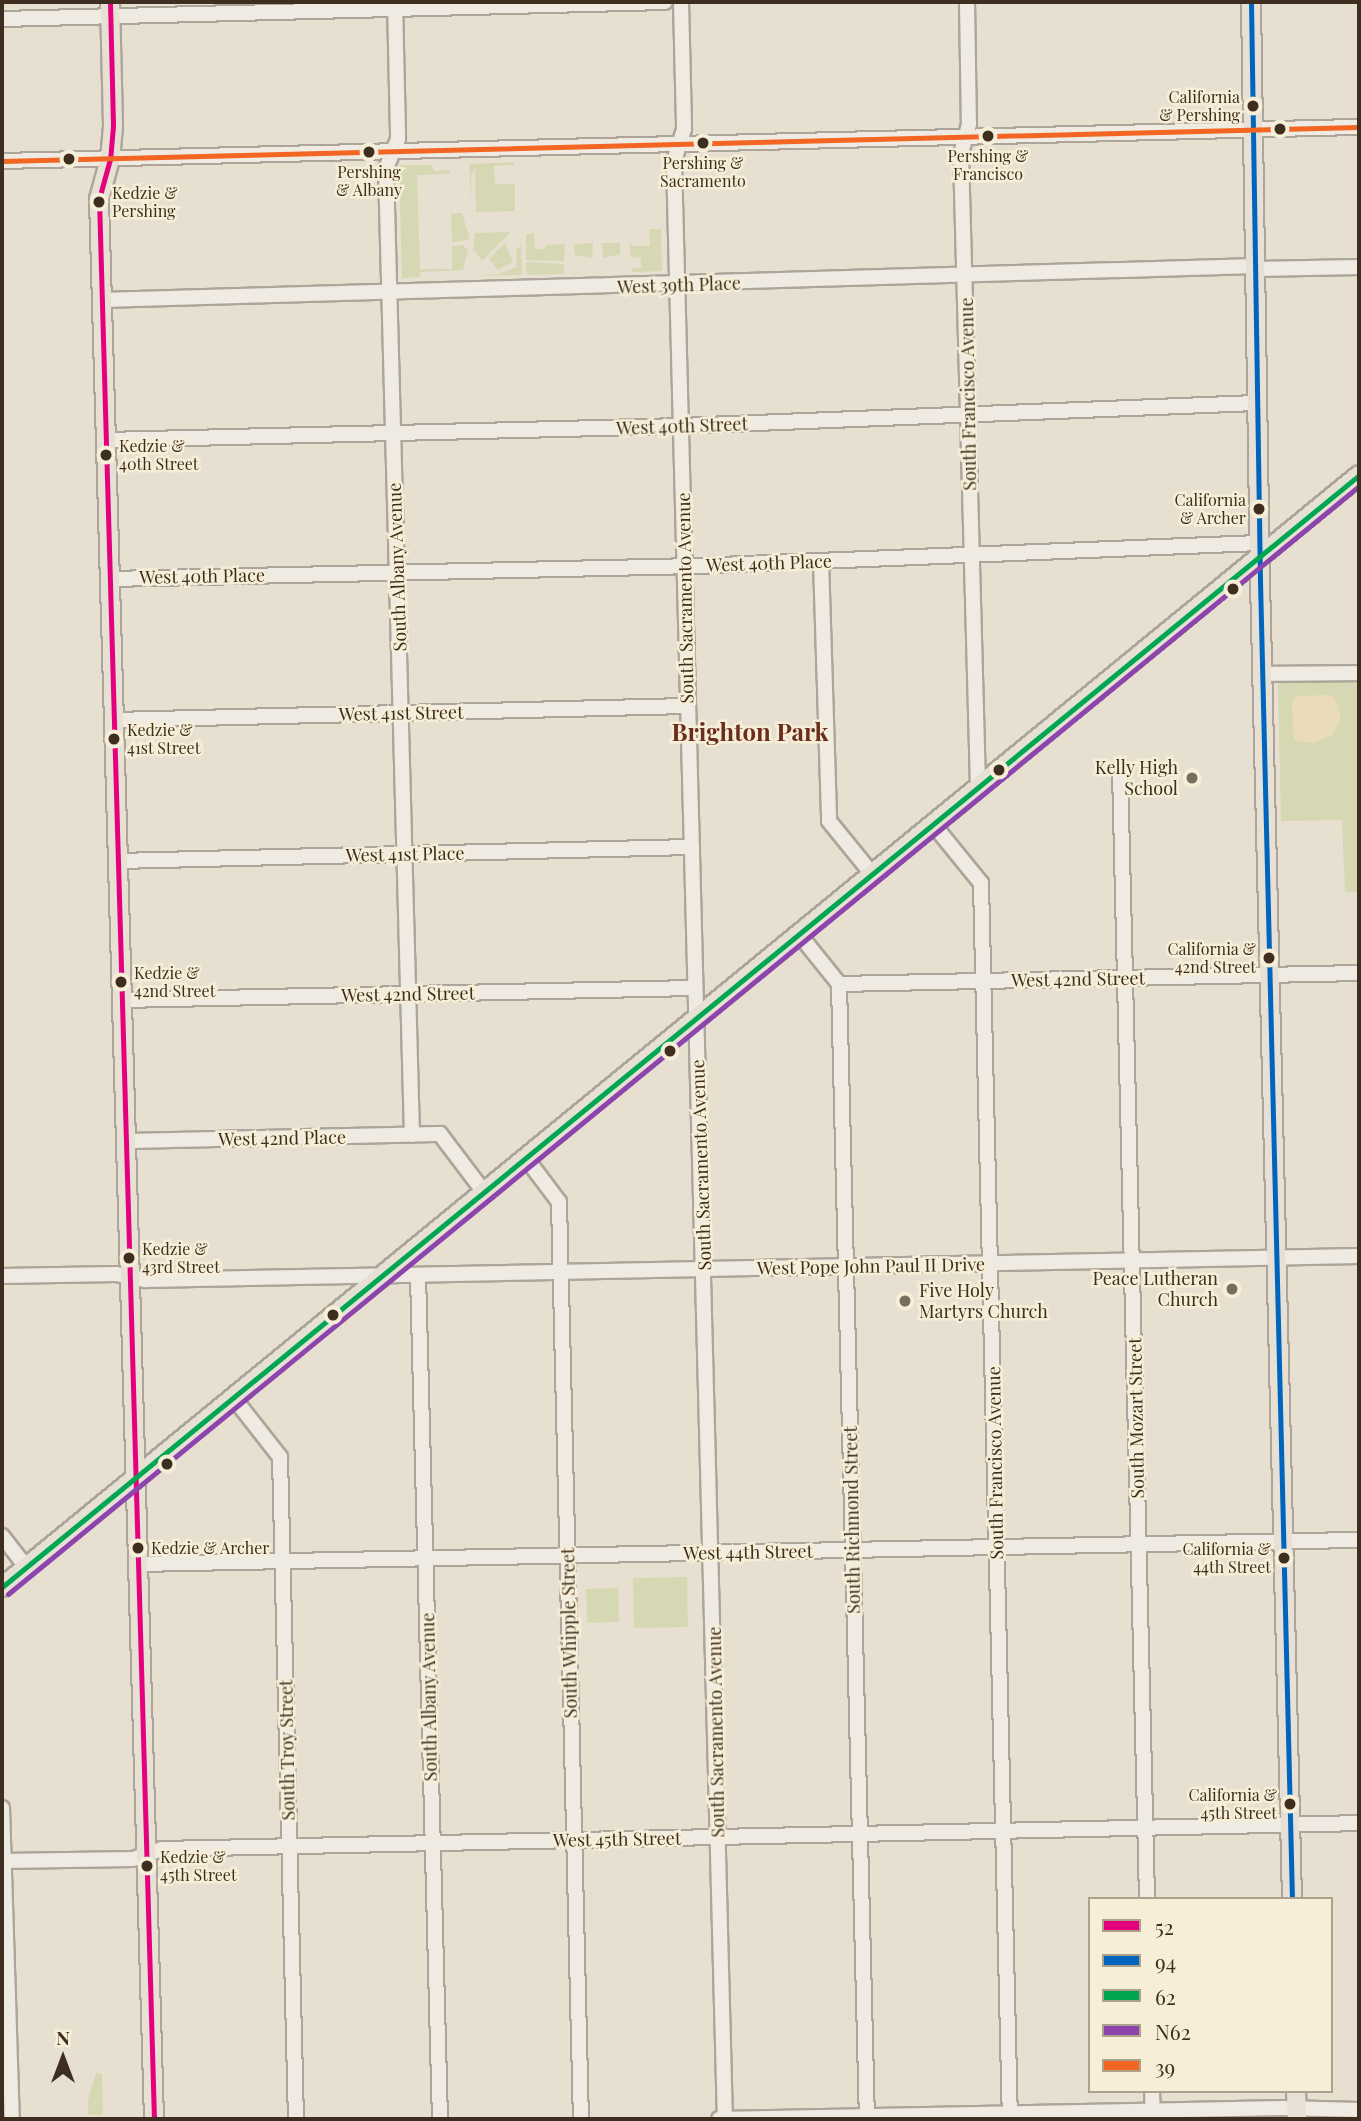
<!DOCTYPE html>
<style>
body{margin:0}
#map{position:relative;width:1361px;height:2121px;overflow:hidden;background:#e7e0d1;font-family:"Playfair Display",serif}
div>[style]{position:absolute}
.green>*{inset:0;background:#d6d7b3;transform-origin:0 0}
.sand>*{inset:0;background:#eadcb9}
.roads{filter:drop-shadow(2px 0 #ada599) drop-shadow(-2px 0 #ada599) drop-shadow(0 2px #ada599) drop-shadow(0 -2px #ada599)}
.minor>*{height:14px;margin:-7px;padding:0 7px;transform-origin:7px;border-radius:7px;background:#efebe3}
.major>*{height:18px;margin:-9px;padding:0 9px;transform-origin:9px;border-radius:9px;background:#e6e1d4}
.bus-1>*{height:5px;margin:-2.5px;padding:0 2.5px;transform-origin:2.5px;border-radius:2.5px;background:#e5007d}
.bus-2>*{height:5px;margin:-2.5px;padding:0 2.5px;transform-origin:2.5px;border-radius:2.5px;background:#0065bd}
.bus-3>*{height:5px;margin:-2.5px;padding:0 2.5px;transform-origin:2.5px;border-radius:2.5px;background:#00a651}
.bus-4>*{height:5px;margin:-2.5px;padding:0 2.5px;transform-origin:2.5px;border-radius:2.5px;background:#8e44ad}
.bus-5>*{height:5px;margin:-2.5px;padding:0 2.5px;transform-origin:2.5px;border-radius:2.5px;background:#f26522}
.dots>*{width:19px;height:19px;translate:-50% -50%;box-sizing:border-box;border:4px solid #f7eed8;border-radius:50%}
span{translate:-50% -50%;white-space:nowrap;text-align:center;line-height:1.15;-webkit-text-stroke:5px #f7eed8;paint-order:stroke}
.bus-label{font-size:16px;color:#3d2e20}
.right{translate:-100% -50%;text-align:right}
.left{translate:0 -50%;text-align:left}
.street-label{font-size:18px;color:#3d2e20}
.poi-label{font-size:18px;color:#3d2e20}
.district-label{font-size:24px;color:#6b2e1e;font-weight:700}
.frame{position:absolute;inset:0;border:4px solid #3d2e20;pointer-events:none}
.legend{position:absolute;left:1088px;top:1897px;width:245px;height:196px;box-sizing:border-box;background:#f7eed8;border:2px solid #ada18e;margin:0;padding:9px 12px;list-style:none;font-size:21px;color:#3d2e20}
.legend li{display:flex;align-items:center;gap:14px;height:35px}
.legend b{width:35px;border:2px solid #ada18e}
.north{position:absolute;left:28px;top:2023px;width:70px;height:70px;-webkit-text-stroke:5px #f7eed8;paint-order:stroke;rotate:0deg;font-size:19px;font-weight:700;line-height:28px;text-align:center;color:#3d2e20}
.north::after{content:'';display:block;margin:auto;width:24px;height:32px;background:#3d2e20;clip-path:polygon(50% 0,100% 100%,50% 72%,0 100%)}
</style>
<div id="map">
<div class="green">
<div style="clip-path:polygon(514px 162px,514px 165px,494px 166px,495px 184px,515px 184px,515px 211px,476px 212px,475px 169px,471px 175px,471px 204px,469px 164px)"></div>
<div style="clip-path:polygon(399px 165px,432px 165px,434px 171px,449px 170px,450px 174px,417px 175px,420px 269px,452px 269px,452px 246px,463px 245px,468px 251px,463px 270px,421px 272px,420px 277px,402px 278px)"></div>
<div style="clip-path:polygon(451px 213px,462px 213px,470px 239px,452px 243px)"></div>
<div style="clip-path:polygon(649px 229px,661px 229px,662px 271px,632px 272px,632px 268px,641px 268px,641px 258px,631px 257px,629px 242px,634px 246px,650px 246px)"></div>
<div style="clip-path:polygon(511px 232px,482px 261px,473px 249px,475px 233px)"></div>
<div style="clip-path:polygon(534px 233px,535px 249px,546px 249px,546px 245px,565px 244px,564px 261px,526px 260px,526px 234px)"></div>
<div style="clip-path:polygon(505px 243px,513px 262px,498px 270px,489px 259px)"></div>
<div style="clip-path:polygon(593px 243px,592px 258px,575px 255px,574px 244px)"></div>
<div style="clip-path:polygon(602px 243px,620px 243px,620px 254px,603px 258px)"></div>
<div style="clip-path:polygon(521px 245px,522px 275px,476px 276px,499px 274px,517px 267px,516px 250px)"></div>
<div style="clip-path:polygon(526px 262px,564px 264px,564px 274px,527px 275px)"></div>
<div style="clip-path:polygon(1359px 681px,1359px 892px,1345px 892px,1342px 820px,1281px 821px,1278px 683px)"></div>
<div style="left:687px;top:1577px;width:50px;height:54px;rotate:89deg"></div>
<div style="left:618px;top:1588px;width:34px;height:32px;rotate:88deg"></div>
<div style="clip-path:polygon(96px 2073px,102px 2074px,103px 2115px,88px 2115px,88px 2100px)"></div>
</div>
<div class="sand">
<div style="clip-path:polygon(1331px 695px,1336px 700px,1341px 718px,1332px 735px,1313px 743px,1294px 740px,1292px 702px,1297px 696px)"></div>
</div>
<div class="roads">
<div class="minor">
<div style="left:395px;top:2px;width:137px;rotate:88.7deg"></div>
<div style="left:398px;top:139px;width:32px;rotate:112deg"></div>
<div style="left:386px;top:169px;width:966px;rotate:88.46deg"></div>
<div style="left:681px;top:2px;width:127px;rotate:88.6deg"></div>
<div style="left:684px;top:129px;width:34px;rotate:107deg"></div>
<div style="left:674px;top:161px;width:1959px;rotate:88.51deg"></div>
<div style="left:967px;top:2px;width:122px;rotate:89.1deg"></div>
<div style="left:969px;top:124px;width:31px;rotate:105deg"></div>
<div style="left:961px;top:154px;width:634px;rotate:88.46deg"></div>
<div style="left:2px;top:19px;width:663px;rotate:-1.47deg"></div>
<div style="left:2px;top:161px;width:1357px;rotate:-1.44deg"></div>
<div style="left:1255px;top:269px;width:104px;rotate:-1.1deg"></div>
<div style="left:102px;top:300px;width:1154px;rotate:-1.69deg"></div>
<div style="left:106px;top:440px;width:575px;rotate:-1.39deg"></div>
<div style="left:681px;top:426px;width:576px;rotate:-2.29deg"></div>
<div style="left:821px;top:561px;width:260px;rotate:88.2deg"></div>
<div style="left:829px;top:821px;width:68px;rotate:50.9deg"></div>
<div style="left:110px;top:579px;width:586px;rotate:-1.27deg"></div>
<div style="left:696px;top:566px;width:564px;rotate:-2.34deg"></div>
<div style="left:1263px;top:674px;width:96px;rotate:-0.6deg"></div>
<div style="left:114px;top:720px;width:574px;rotate:-1.4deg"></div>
<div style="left:1120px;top:770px;width:1129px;rotate:88.63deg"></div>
<div style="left:933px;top:824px;width:76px;rotate:50.9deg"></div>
<div style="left:981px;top:883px;width:1236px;rotate:88.66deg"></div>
<div style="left:118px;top:861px;width:574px;rotate:-1.4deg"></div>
<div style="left:799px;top:934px;width:64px;rotate:51.3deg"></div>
<div style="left:839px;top:984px;width:1135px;rotate:88.59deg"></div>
<div style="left:839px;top:984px;width:520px;rotate:-1.21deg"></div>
<div style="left:121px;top:1000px;width:574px;rotate:-1.2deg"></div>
<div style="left:125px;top:1141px;width:315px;rotate:-1.3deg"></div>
<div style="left:440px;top:1134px;width:73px;rotate:52.8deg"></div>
<div style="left:526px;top:1158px;width:55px;rotate:53.1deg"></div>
<div style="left:559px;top:1202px;width:917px;rotate:88.63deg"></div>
<div style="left:418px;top:1275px;width:844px;rotate:88.51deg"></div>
<div style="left:2px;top:1276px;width:114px;rotate:-1deg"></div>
<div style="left:116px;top:1274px;width:30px;rotate:12deg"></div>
<div style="left:145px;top:1280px;width:1214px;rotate:-1.13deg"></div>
<div style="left:233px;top:1397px;width:76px;rotate:51.9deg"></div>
<div style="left:280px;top:1457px;width:662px;rotate:88.62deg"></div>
<div style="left:2px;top:1536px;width:39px;rotate:52deg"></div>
<div style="left:137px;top:1564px;width:1222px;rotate:-1.13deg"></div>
<div style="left:2px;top:1808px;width:311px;rotate:88.2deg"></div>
<div style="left:2px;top:1861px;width:131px;rotate:-0.9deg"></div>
<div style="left:133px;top:1859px;width:31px;rotate:-19deg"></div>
<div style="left:162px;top:1849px;width:1197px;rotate:-1.24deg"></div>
<div style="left:1152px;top:2091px;width:27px;rotate:88deg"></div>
<div style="left:719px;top:2119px;width:564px;rotate:-1.12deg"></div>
<div style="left:1283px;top:2108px;width:76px;rotate:1.5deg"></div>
</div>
<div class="major">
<div style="left:110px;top:2px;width:124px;rotate:88.6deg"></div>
<div style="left:113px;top:126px;width:33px;rotate:95deg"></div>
<div style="left:110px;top:159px;width:41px;rotate:105.4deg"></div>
<div style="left:99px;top:199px;width:1921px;rotate:88.36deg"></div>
<div style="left:1251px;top:2px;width:579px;rotate:89.11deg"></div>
<div style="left:1260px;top:581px;width:1318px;rotate:88.61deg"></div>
<div style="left:2px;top:1587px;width:1754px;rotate:-39.33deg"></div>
<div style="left:1296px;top:2091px;width:28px;rotate:88deg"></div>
</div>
</div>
<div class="bus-1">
<div style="left:110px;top:2px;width:124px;rotate:88.6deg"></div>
<div style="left:113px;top:126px;width:33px;rotate:95deg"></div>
<div style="left:110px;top:159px;width:41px;rotate:105.4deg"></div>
<div style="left:99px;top:199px;width:1921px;rotate:88.36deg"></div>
</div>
<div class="bus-2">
<div style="left:1251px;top:2px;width:579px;rotate:89.11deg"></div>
<div style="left:1260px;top:581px;width:1318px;rotate:88.61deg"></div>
</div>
<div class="bus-3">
<div style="left:2px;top:1587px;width:1754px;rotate:-39.33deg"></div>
</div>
<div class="bus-4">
<div style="left:8px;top:1594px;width:1747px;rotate:-39.36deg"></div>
</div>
<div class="bus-5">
<div style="left:2px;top:161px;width:1357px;rotate:-1.44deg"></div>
</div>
<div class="dots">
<div style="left:1253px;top:106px;background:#3d2e20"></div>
<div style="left:1280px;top:129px;background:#3d2e20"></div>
<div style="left:988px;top:136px;background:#3d2e20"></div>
<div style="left:703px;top:143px;background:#3d2e20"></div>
<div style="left:369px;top:152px;background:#3d2e20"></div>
<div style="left:69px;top:159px;background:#3d2e20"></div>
<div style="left:99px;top:202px;background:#3d2e20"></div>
<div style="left:106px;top:455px;background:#3d2e20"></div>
<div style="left:1259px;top:509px;background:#3d2e20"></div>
<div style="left:1233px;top:589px;background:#3d2e20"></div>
<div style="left:114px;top:739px;background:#3d2e20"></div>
<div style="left:999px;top:770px;background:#3d2e20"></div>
<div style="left:1192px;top:778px;background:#786c5e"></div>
<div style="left:1269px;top:958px;background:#3d2e20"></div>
<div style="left:121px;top:982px;background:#3d2e20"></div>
<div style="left:670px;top:1051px;background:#3d2e20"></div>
<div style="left:129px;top:1258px;background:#3d2e20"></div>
<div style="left:1232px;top:1289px;background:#786c5e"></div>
<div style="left:905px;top:1301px;background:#786c5e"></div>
<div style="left:333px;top:1315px;background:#3d2e20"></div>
<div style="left:167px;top:1464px;background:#3d2e20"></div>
<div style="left:138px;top:1548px;background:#3d2e20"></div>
<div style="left:1284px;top:1558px;background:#3d2e20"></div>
<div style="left:1290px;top:1804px;background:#3d2e20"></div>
<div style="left:147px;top:1866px;background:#3d2e20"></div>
</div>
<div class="bus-label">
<span class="right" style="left:1240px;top:106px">California<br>&amp; Pershing</span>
<span style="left:988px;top:165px">Pershing &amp;<br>Francisco</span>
<span style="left:703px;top:172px">Pershing &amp;<br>Sacramento</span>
<span style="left:369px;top:181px">Pershing<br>&amp; Albany</span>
<span class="left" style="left:112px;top:202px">Kedzie &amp;<br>Pershing</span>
<span class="left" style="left:119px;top:455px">Kedzie &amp;<br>40th Street</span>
<span class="right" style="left:1246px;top:509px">California<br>&amp; Archer</span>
<span class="left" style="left:127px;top:739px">Kedzie &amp;<br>41st Street</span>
<span class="right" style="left:1256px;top:958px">California &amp;<br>42nd Street</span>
<span class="left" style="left:134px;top:982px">Kedzie &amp;<br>42nd Street</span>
<span class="left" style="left:142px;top:1258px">Kedzie &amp;<br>43rd Street</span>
<span class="left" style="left:151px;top:1548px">Kedzie &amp; Archer</span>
<span class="right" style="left:1271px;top:1558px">California &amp;<br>44th Street</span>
<span class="right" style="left:1277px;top:1804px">California &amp;<br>45th Street</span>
<span class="left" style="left:160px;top:1866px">Kedzie &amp;<br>45th Street</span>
</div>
<div class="street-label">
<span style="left:679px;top:285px;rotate:-2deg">West 39th Place</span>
<span style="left:968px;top:394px;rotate:-91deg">South Francisco Avenue</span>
<span style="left:682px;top:426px;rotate:-2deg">West 40th Street</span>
<span style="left:769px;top:563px;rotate:-2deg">West 40th Place</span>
<span style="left:397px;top:567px;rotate:-92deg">South Albany Avenue</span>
<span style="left:202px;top:576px;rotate:-1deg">West 40th Place</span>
<span style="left:685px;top:598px;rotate:-91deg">South Sacramento Avenue</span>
<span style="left:401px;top:713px;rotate:-1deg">West 41st Street</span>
<span style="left:405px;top:854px;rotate:-1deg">West 41st Place</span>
<span style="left:1078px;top:979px;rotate:-1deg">West 42nd Street</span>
<span style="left:408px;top:994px;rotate:-1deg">West 42nd Street</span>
<span style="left:282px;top:1138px;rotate:-1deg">West 42nd Place</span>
<span style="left:701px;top:1165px;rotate:-92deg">South Sacramento Avenue</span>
<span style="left:871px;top:1266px;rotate:-1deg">West Pope John Paul II Drive</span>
<span style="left:1136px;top:1418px;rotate:-91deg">South Mozart Street</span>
<span style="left:995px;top:1463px;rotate:-91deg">South Francisco Avenue</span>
<span style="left:852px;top:1520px;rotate:-91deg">South Richmond Street</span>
<span style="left:748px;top:1552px;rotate:-1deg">West 44th Street</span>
<span style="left:569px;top:1633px;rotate:-91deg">South Whipple Street</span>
<span style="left:429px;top:1697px;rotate:-91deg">South Albany Avenue</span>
<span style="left:716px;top:1732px;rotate:-91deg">South Sacramento Avenue</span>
<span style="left:287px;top:1750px;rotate:-91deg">South Troy Street</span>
<span style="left:617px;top:1839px;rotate:-1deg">West 45th Street</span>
</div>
<div class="poi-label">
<span class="right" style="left:1178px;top:778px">Kelly High<br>School</span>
<span class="right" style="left:1218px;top:1289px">Peace Lutheran<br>Church</span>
<span class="left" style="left:919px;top:1301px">Five Holy<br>Martyrs Church</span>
</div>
<div class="district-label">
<span style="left:750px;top:732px">Brighton Park</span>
</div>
<div class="frame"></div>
<ul class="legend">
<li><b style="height:9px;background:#e5007d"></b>52</li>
<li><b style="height:9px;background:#0065bd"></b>94</li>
<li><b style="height:9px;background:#00a651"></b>62</li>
<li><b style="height:9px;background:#8e44ad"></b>N62</li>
<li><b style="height:9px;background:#f26522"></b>39</li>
</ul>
<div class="north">N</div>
</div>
